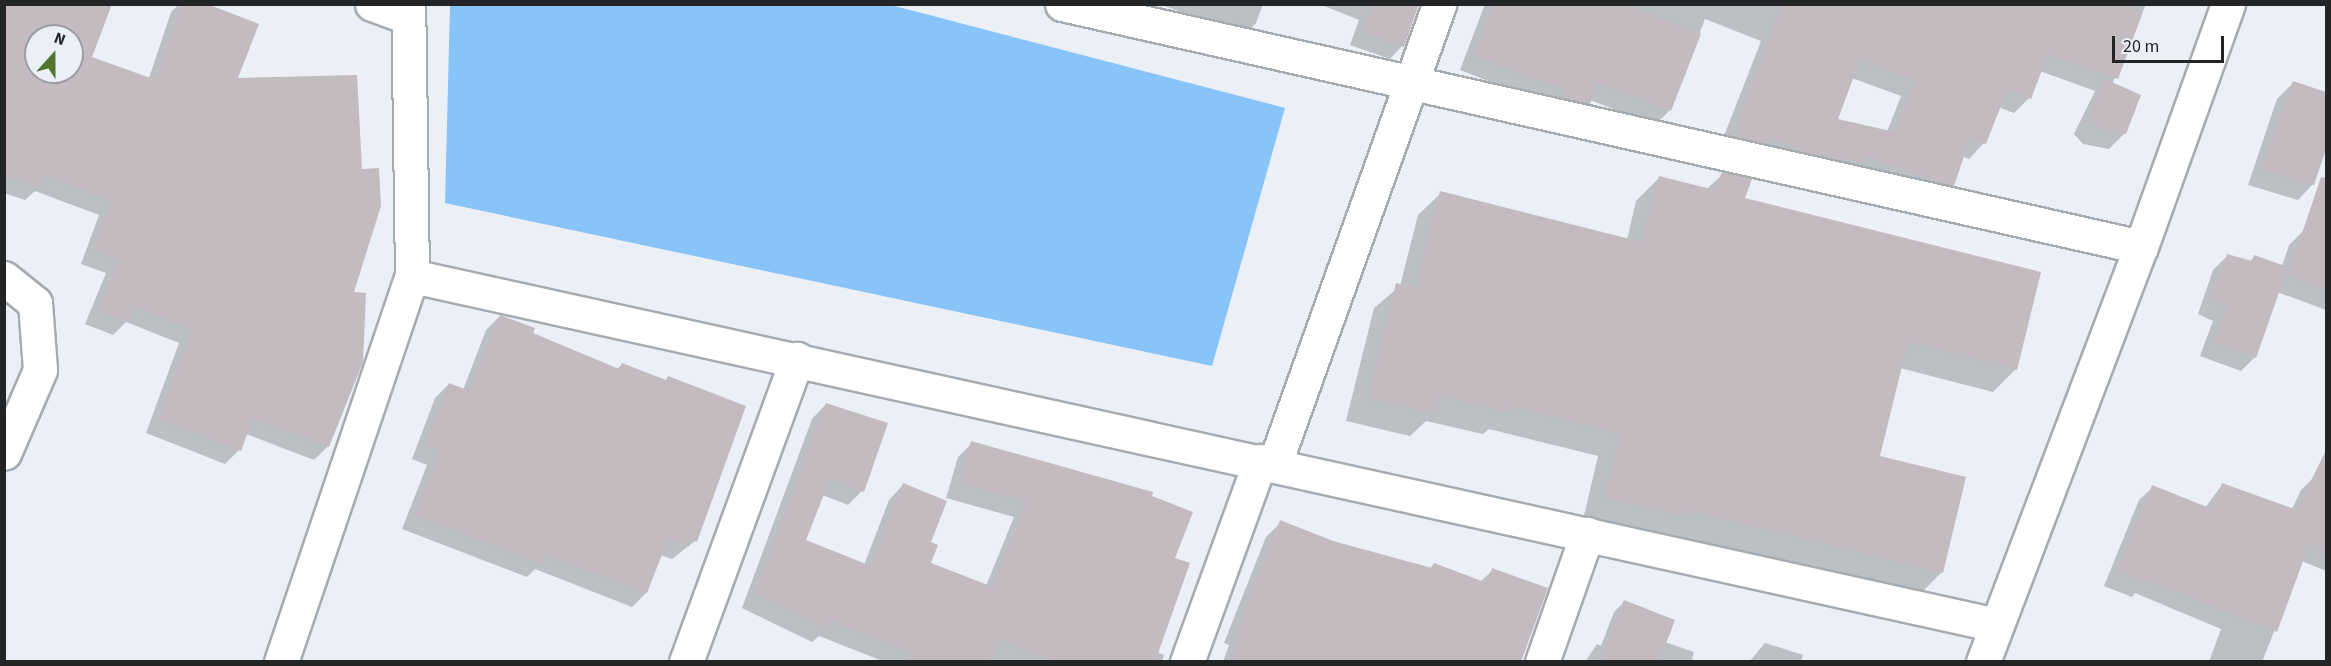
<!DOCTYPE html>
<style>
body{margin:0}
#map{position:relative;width:2331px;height:666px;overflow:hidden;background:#eaf0f5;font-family:"Source Sans 3",sans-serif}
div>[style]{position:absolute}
.green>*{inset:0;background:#88c3f9}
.shadow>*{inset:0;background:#0003}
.building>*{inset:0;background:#c3bbbf}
.roads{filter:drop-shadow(2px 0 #a6abb0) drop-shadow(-2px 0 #a6abb0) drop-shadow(0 2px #a6abb0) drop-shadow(0 -2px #a6abb0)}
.minor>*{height:33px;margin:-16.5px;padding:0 16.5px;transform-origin:16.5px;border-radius:16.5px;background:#fff}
span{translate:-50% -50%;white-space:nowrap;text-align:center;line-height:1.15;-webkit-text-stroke:4.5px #eaf0f5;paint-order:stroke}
.frame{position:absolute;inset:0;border:6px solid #222426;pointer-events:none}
.north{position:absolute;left:24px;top:24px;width:60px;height:60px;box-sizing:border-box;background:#eaf0f5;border:2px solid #9a9ea2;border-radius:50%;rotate:21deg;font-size:16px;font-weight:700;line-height:24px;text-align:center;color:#222426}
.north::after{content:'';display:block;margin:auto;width:21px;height:27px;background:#52742c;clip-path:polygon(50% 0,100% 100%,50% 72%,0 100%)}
.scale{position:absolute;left:2112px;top:36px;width:112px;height:27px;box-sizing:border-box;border:3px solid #222426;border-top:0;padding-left:8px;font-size:18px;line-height:21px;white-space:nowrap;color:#222426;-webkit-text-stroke:4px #eaf0f5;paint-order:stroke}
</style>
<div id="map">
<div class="green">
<div style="clip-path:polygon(450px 5px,891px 5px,1285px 108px,1212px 366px,445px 203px)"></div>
</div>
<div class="shadow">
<div style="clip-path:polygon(evenodd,4px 4px,110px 4px,90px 58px,149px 78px,171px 12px,179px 4px,202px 4px,235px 80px,352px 293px,328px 446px,314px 460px,246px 434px,239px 450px,225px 464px,146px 433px,179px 343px,126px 322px,113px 335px,85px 324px,106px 273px,81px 264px,99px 215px,35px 191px,25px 200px,4px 193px,4px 4px,36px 36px,72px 36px,72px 72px,36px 72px,36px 36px)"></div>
<div style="clip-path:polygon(1160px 4px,1263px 4px,1256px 23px,1244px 36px)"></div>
<div style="clip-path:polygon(1319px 4px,1417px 4px,1402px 46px,1390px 59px,1350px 45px,1359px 20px)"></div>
<div style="clip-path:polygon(evenodd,1485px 4px,2146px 4px,2112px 84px,2125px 133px,2109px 149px,2083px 144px,2074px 134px,2095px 91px,2040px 71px,2029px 98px,2014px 113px,1998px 107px,1984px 143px,1969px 159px,1962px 156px,1953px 185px,1938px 200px,1722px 141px,1761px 41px,1705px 19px,1670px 110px,1655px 125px,1590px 100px,1574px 118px,1551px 105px,1460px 70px,1485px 4px,1852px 78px,1901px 96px,1887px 132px,1836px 120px,1852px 78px)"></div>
<div style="clip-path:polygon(2293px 83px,2326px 94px,2326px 144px,2313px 184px,2298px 200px,2248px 185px,2277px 99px)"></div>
<div style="clip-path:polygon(1723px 174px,1743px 199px,2016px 369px,1993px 392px,1900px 368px,1878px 457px,1942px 572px,1919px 595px,1665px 533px,1660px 538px,1583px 520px,1598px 456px,1489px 429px,1483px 434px,1426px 421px,1410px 436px,1346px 421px,1374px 308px,1400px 286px,1418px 215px,1441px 193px,1627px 240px,1636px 201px,1659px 178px,1706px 190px)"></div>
<div style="clip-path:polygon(2304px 230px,2326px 238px,2326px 310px,2277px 292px,2255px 357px,2241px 371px,2200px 356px,2213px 321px,2198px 314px,2213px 270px,2227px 256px,2249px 262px,2254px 257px,2282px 266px,2289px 245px)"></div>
<div style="clip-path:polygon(500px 316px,531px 334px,617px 369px,622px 365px,665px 381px,668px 378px,695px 541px,672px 559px,660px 555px,646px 593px,632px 607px,535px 569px,527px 577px,402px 529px,427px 465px,412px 459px,435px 398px,449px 384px,463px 390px,486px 330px)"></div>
<div style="clip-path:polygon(826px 404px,862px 491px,848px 505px,822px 495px,804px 541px,864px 565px,889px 500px,903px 485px,929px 543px,930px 563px,986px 586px,1014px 517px,946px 498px,958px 457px,972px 443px,1174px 558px,1157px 652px,1164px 655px,1162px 662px,885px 662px,819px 636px,812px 642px,742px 608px,812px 419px)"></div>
<div style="clip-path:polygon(2314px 477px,2326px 478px,2326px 571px,2302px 561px,2262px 662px,2209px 662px,2221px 629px,2135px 593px,2132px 597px,2104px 586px,2139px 500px,2153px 487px,2205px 508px,2222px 485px,2292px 509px,2301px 490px)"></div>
<div style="clip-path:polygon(1281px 522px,1333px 542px,1429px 569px,1434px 564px,1480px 582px,1493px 570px,1519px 662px,1223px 662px,1229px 645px,1224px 643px,1266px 537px)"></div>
<div style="clip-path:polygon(1624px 602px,1665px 642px,1694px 652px,1692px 659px,1699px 662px,1585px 662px,1597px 644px,1601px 646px,1614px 612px)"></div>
<div style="clip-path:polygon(1765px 643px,1803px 655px,1801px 662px,1749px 662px)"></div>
</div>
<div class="building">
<div style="clip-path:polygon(evenodd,4px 4px,112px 4px,92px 57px,156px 80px,182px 4px,207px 4px,259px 24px,238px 78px,357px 75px,362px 169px,379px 168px,381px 206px,354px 292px,366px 293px,363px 362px,329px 447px,253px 418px,241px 451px,159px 419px,192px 329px,135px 307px,129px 322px,98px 310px,119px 259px,93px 250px,112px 201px,45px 175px,40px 187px,4px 175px,4px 4px,36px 36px,72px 36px,72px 72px,36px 72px,36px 36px)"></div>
<div style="clip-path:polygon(1372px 4px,1419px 4px,1404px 47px,1362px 32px)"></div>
<div style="clip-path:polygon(1493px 4px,1625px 4px,1701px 34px,1671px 111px,1598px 83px,1590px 104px,1562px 97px,1565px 90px,1474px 55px)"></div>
<div style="clip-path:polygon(evenodd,1783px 4px,2125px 4px,2143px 12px,2118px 79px,2048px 54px,2031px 99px,2007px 90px,1986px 144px,1970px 138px,1954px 186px,1868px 157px,1866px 163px,1804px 152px,1769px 137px,1766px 143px,1736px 137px,1740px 127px,1736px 126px,1783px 4px,1860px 60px,1915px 81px,1895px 132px,1838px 119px,1860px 60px)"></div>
<div style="clip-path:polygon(2105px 79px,2141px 95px,2126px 134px,2099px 129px,2088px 118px)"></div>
<div style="clip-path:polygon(2293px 81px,2326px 92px,2326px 149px,2314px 185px,2262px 169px)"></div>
<div style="clip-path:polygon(1722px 172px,1752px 179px,1745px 198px,2041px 272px,2017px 370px,1908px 342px,1880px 456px,1966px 477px,1943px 573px,1686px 510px,1684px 516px,1605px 498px,1620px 434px,1509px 406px,1507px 412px,1439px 396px,1435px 414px,1368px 399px,1396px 283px,1416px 288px,1440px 191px,1642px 242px,1659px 176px,1715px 190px)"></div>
<div style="clip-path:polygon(2321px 177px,2326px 178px,2326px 289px,2288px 275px)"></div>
<div style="clip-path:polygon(2227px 254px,2252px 261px,2254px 255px,2288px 267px,2256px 358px,2213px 342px,2227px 307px,2211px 299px)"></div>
<div style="clip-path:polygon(500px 315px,535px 328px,533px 333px,619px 369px,622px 363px,666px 380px,668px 376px,746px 406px,697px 542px,690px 539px,687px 546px,668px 539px,647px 593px,546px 555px,542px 564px,415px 515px,440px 451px,425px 445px,449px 383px,470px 391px)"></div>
<div style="clip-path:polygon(826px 403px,888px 423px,864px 492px,830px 479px,806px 540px,871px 566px,903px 483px,947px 501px,931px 542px,938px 545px,931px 563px,993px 587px,1027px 502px,960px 483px,971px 441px,1153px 492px,1152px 496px,1193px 512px,1175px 558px,1190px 563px,1155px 662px,1057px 662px,1000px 639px,990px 662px,907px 662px,910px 652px,831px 621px,828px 629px,755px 594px)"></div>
<div style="clip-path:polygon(2326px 450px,2326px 553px,2309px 545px,2277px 632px,2148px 580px,2146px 584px,2117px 572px,2152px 485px,2212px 509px,2222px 483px,2297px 510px)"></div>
<div style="clip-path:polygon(1280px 520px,1333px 541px,1432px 568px,1434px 563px,1487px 583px,1492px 568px,1548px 588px,1521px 662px,1231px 662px,1243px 630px,1238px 628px)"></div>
<div style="clip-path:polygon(1624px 600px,1675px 620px,1659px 662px,1600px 662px)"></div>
</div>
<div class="roads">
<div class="minor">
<div style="left:372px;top:4px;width:38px;rotate:20deg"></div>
<div style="left:1062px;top:4px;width:1106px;rotate:12.69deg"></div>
<div style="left:412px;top:276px;width:1623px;rotate:12.42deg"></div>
<div style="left:4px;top:278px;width:40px;rotate:39deg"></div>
<div style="left:35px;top:303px;width:67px;rotate:85.7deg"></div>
<div style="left:40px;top:370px;width:90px;rotate:113.4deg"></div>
<div style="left:1275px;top:463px;width:487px;rotate:-70.3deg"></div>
<div style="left:281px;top:662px;width:408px;rotate:-71.3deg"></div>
<div style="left:412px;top:276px;width:272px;rotate:-90.8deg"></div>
<div style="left:686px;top:662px;width:323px;rotate:-69.9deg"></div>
<div style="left:1187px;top:662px;width:214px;rotate:-70deg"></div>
<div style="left:1542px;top:662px;width:136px;rotate:-70.6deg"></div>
<div style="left:1983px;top:662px;width:444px;rotate:-69.2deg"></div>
<div style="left:2141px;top:247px;width:258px;rotate:-70.3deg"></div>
</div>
</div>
<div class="frame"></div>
<div class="north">N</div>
<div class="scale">20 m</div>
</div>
